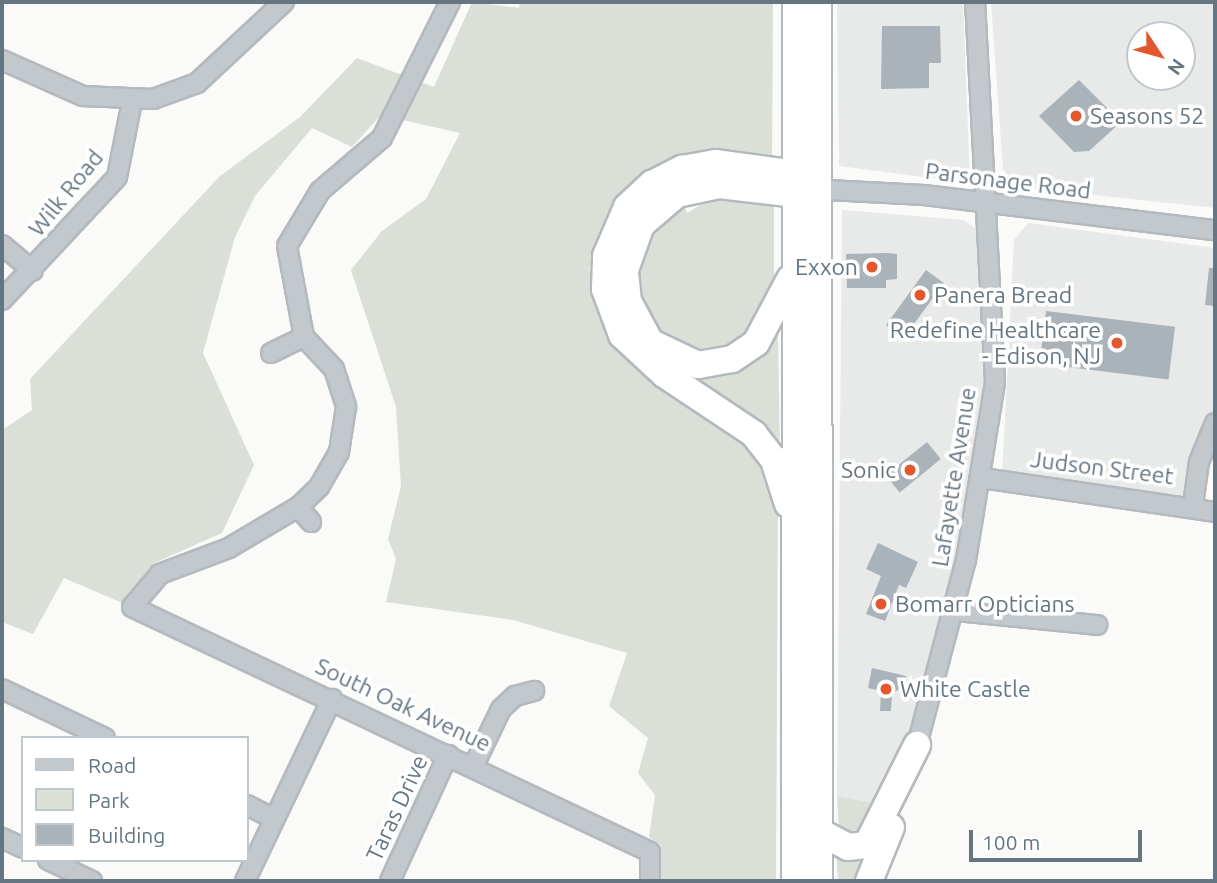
<!DOCTYPE html>
<style>
body{margin:0}
#map{position:relative;width:1217px;height:883px;overflow:hidden;background:#fafaf8;font-family:Ubuntu,sans-serif}
div>[style]{position:absolute}
.built>*{inset:0;background:#e8e9e9}
.green>*{inset:0;background:#dadfd7}
.building>*{inset:0;background:#aab3b9;transform-origin:0 0}
.roads{filter:drop-shadow(2px 0 #b4b9bd) drop-shadow(-2px 0 #b4b9bd) drop-shadow(0 2px #b4b9bd) drop-shadow(0 -2px #b4b9bd)}
.minor>*{height:18px;margin:-9px;padding:0 9px;transform-origin:9px;border-radius:9px;background:#c3c8cc}
.highway>*{height:26px;margin:-13px;padding:0 13px;transform-origin:13px;border-radius:13px;background:#fff}
.dots>*{width:19px;height:19px;translate:-50% -50%;box-sizing:border-box;border:4px solid #fff;border-radius:50%}
span{translate:-50% -50%;white-space:nowrap;text-align:center;line-height:1.15;-webkit-text-stroke:7px #fff;paint-order:stroke}
.poi-label{font-size:23px;color:#657683}
.left{translate:0 -50%;text-align:left}
.right{translate:-100% -50%;text-align:right}
.street-label{font-size:23px;color:#657683}
.frame{position:absolute;inset:0;border:4px solid #657683;pointer-events:none}
.legend{position:absolute;left:21px;top:736px;width:228px;height:126px;box-sizing:border-box;background:#fff;border:2px solid #c1c8cd;margin:0;padding:9px 12px;list-style:none;font-size:21px;color:#657683}
.legend li{display:flex;align-items:center;gap:14px;height:35px}
.legend b{width:35px;border:2px solid #c1c8cd}
.north{position:absolute;left:1126px;top:21px;width:70px;height:70px;box-sizing:border-box;background:#fff;border:2px solid #c1c8cd;border-radius:50%;rotate:126deg;font-size:19px;font-weight:700;line-height:28px;text-align:center;color:#657683}
.north::after{content:'';display:block;margin:auto;width:24px;height:32px;background:#e4572e;clip-path:polygon(50% 0,100% 100%,50% 72%,0 100%)}
.scale{position:absolute;left:969px;top:830px;width:173px;height:32px;box-sizing:border-box;border:4px solid #657683;border-top:0;padding-left:9px;font-size:21px;line-height:24px;white-space:nowrap;color:#657683;-webkit-text-stroke:5px #fff;paint-order:stroke}
</style>
<div id="map">
<div class="built">
<div style="clip-path:polygon(837px 2px,963px 2px,970px 183px,839px 166px)"></div>
<div style="clip-path:polygon(evenodd,991px 2px,1215px 2px,1215px 208px,1021px 187px,1010px 178px,1003px 169px,991px 2px,1140px 35px,1182px 35px,1182px 77px,1140px 77px,1140px 35px)"></div>
<div style="clip-path:polygon(842px 210px,964px 220px,979px 231px,986px 393px,957px 562px,908px 743px,880px 804px,837px 796px)"></div>
<div style="clip-path:polygon(1028px 223px,1215px 248px,1215px 422px,1188px 496px,1002px 477px,1014px 240px)"></div>
</div>
<div class="green">
<div style="clip-path:polygon(472px 2px,519px 8px,520px 2px,773px 2px,772px 160px,700px 152px,656px 166px,612px 207px,589px 269px,607px 332px,658px 389px,745px 437px,772px 468px,778px 498px,776px 881px,661px 881px,661px 845px,649px 837px,655px 795px,638px 773px,648px 738px,609px 706px,627px 653px,513px 620px,386px 602px,396px 559px,388px 539px,401px 486px,396px 407px,351px 270px,382px 231px,426px 199px,460px 133px,381px 115px,352px 147px,312px 128px,255px 196px,235px 237px,203px 353px,254px 465px,222px 533px,154px 563px,125px 604px,64px 578px,33px 634px,2px 622px,2px 430px,32px 410px,30px 379px,220px 176px,300px 117px,357px 58px,434px 87px)"></div>
<div style="clip-path:polygon(715px 196px,774px 202px,774px 280px,772px 299px,748px 341px,701px 359px,654px 333px,635px 292px,638px 247px,653px 223px,683px 202px,687px 213px)"></div>
<div style="clip-path:polygon(775px 332px,778px 334px,780px 454px,664px 361px,695px 371px)"></div>
<div style="clip-path:polygon(837px 796px,880px 804px,855px 838px,839px 829px)"></div>
<div style="clip-path:polygon(836px 851px,871px 857px,861px 881px,838px 881px)"></div>
</div>
<div class="building">
<div style="clip-path:polygon(882px 26px,940px 26px,941px 63px,929px 63px,929px 88px,881px 89px)"></div>
<div style="clip-path:polygon(1079px 80px,1121px 122px,1089px 151px,1074px 152px,1039px 116px)"></div>
<div style="clip-path:polygon(886px 253px,897px 254px,897px 279px,886px 280px,886px 288px,847px 288px,846px 254px)"></div>
<div style="clip-path:polygon(1209px 268px,1215px 268px,1215px 306px,1205px 305px)"></div>
<div style="left:926px;top:270px;width:22px;height:68px;rotate:36deg"></div>
<div style="left:1046px;top:311px;width:130px;height:53px;rotate:7deg"></div>
<div style="left:927px;top:442px;width:22px;height:53px;rotate:51deg"></div>
<div style="clip-path:polygon(878px 543px,918px 562px,906px 588px,899px 585px,885px 621px,866px 614px,881px 576px,866px 569px)"></div>
<div style="clip-path:polygon(872px 668px,906px 676px,904px 687px,892px 693px,891px 711px,880px 711px,881px 691px,868px 688px)"></div>
</div>
<div class="roads">
<div class="minor">
<div style="left:450px;top:2px;width:152px;rotate:116.6deg"></div>
<div style="left:382px;top:138px;width:82px;rotate:139.5deg"></div>
<div style="left:320px;top:191px;width:64px;rotate:121deg"></div>
<div style="left:287px;top:246px;width:93px;rotate:79.4deg"></div>
<div style="left:304px;top:337px;width:44px;rotate:46.8deg"></div>
<div style="left:334px;top:369px;width:40px;rotate:72deg"></div>
<div style="left:346px;top:407px;width:46px;rotate:98.8deg"></div>
<div style="left:339px;top:452px;width:40px;rotate:119.7deg"></div>
<div style="left:319px;top:487px;width:29px;rotate:136deg"></div>
<div style="left:298px;top:507px;width:80px;rotate:149.3deg"></div>
<div style="left:229px;top:548px;width:74px;rotate:159.4deg"></div>
<div style="left:160px;top:574px;width:43px;rotate:130.3deg"></div>
<div style="left:132px;top:607px;width:573px;rotate:25.31deg"></div>
<div style="left:650px;top:852px;width:29px;rotate:90deg"></div>
<div style="left:2px;top:60px;width:89px;rotate:24deg"></div>
<div style="left:83px;top:96px;width:70px;rotate:2.5deg"></div>
<div style="left:153px;top:99px;width:47px;rotate:-20deg"></div>
<div style="left:197px;top:83px;width:119px;rotate:-43deg"></div>
<div style="left:809px;top:189px;width:115px;rotate:3deg"></div>
<div style="left:924px;top:195px;width:293px;rotate:6.9deg"></div>
<div style="left:2px;top:245px;width:40px;rotate:40deg"></div>
<div style="left:2px;top:300px;width:168px;rotate:-46.9deg"></div>
<div style="left:117px;top:177px;width:77px;rotate:-78.8deg"></div>
<div style="left:271px;top:353px;width:37px;rotate:-26deg"></div>
<div style="left:982px;top:478px;width:235px;rotate:8.3deg"></div>
<div style="left:1193px;top:505px;width:43px;rotate:-82.1deg"></div>
<div style="left:1199px;top:462px;width:42px;rotate:-67.7deg"></div>
<div style="left:298px;top:507px;width:20px;rotate:49deg"></div>
<div style="left:955px;top:611px;width:143px;rotate:5.6deg"></div>
<div style="left:2px;top:689px;width:114px;rotate:25.4deg"></div>
<div style="left:917px;top:745px;width:191px;rotate:-75.2deg"></div>
<div style="left:966px;top:560px;width:180px;rotate:-80.7deg"></div>
<div style="left:995px;top:382px;width:381px;rotate:-93deg"></div>
<div style="left:474px;top:765px;width:62px;rotate:-64.3deg"></div>
<div style="left:501px;top:709px;width:19px;rotate:-43deg"></div>
<div style="left:515px;top:696px;width:20px;rotate:-15deg"></div>
<div style="left:247px;top:805px;width:29px;rotate:27deg"></div>
<div style="left:2px;top:838px;width:23px;rotate:25deg"></div>
<div style="left:48px;top:860px;width:49px;rotate:25.5deg"></div>
<div style="left:245px;top:881px;width:202px;rotate:-64.5deg"></div>
<div style="left:390px;top:881px;width:139px;rotate:-65.3deg"></div>
</div>
<div class="highway">
<div style="left:818px;top:2px;width:879px;rotate:89.93deg"></div>
<div style="left:790px;top:279px;width:72px;rotate:118deg"></div>
<div style="left:756px;top:343px;width:29px;rotate:146deg"></div>
<div style="left:732px;top:359px;width:35px;rotate:170deg"></div>
<div style="left:698px;top:365px;width:53px;rotate:-154.4deg"></div>
<div style="left:650px;top:342px;width:47px;rotate:-118.2deg"></div>
<div style="left:628px;top:301px;width:31px;rotate:-96deg"></div>
<div style="left:625px;top:270px;width:48px;rotate:-70.4deg"></div>
<div style="left:641px;top:225px;width:48px;rotate:-40.7deg"></div>
<div style="left:677px;top:194px;width:43px;rotate:-12.1deg"></div>
<div style="left:719px;top:185px;width:78px;rotate:6.7deg"></div>
<div style="left:788px;top:504px;width:46px;rotate:-107.7deg"></div>
<div style="left:774px;top:460px;width:33px;rotate:-128deg"></div>
<div style="left:754px;top:434px;width:108px;rotate:-146.3deg"></div>
<div style="left:664px;top:374px;width:57px;rotate:-137.1deg"></div>
<div style="left:622px;top:335px;width:49px;rotate:-110.3deg"></div>
<div style="left:605px;top:289px;width:33px;rotate:-88deg"></div>
<div style="left:606px;top:256px;width:53px;rotate:-66.8deg"></div>
<div style="left:627px;top:207px;width:34px;rotate:-43deg"></div>
<div style="left:652px;top:184px;width:34px;rotate:-27deg"></div>
<div style="left:682px;top:169px;width:34px;rotate:-10deg"></div>
<div style="left:715px;top:163px;width:82px;rotate:7.7deg"></div>
<div style="left:796px;top:174px;width:16px;rotate:30deg"></div>
<div style="left:818px;top:831px;width:34px;rotate:28deg"></div>
<div style="left:848px;top:847px;width:19px;rotate:-6deg"></div>
<div style="left:867px;top:845px;width:112px;rotate:-63.4deg"></div>
<div style="left:795px;top:881px;width:879px;rotate:-89.93deg"></div>
<div style="left:869px;top:881px;width:58px;rotate:-67.8deg"></div>
</div>
</div>
<div class="dots">
<div style="left:1076px;top:116px;background:#e4572e"></div>
<div style="left:872px;top:267px;background:#e4572e"></div>
<div style="left:920px;top:295px;background:#e4572e"></div>
<div style="left:1117px;top:343px;background:#e4572e"></div>
<div style="left:910px;top:470px;background:#e4572e"></div>
<div style="left:881px;top:604px;background:#e4572e"></div>
<div style="left:886px;top:689px;background:#e4572e"></div>
</div>
<div class="poi-label">
<span class="left" style="left:1090px;top:116px">Seasons 52</span>
<span class="right" style="left:858px;top:267px">Exxon</span>
<span class="left" style="left:934px;top:295px">Panera Bread</span>
<span class="right" style="left:1101px;top:343px">Redefine Healthcare<br>- Edison, NJ</span>
<span class="right" style="left:896px;top:470px">Sonic</span>
<span class="left" style="left:895px;top:604px">Bomarr Opticians</span>
<span class="left" style="left:900px;top:689px">White Castle</span>
</div>
<div class="street-label">
<span style="left:1008px;top:181px;rotate:7deg">Parsonage Road</span>
<span style="left:66px;top:193px;rotate:-51deg">Wilk Road</span>
<span style="left:1102px;top:468px;rotate:7deg">Judson Street</span>
<span style="left:954px;top:477px;rotate:-81deg">Lafayette Avenue</span>
<span style="left:403px;top:705px;rotate:25deg">South Oak Avenue</span>
<span style="left:397px;top:808px;rotate:-65deg">Taras Drive</span>
</div>
<div class="frame"></div>
<ul class="legend">
<li><b style="height:9px;background:#c3c8cc"></b>Road</li>
<li><b style="height:19px;background:#dadfd7"></b>Park</li>
<li><b style="height:19px;background:#aab3b9"></b>Building</li>
</ul>
<div class="north">N</div>
<div class="scale">100 m</div>
</div>
